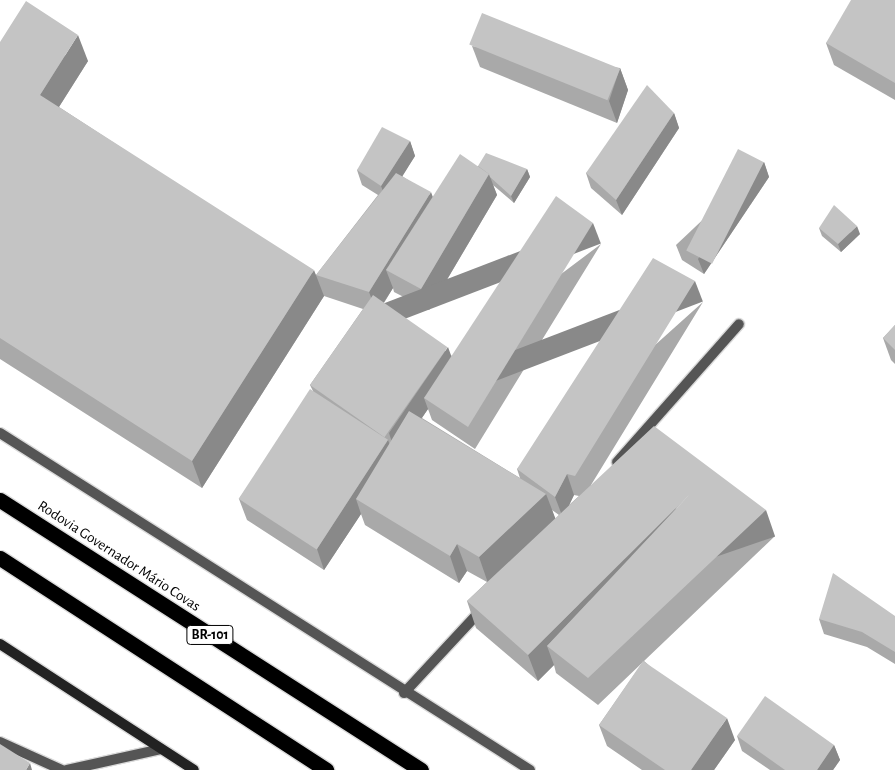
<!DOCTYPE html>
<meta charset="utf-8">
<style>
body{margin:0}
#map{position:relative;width:895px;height:770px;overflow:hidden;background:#fff;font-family:"Alegreya Sans",sans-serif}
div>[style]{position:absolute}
.roads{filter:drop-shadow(1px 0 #dbdbdb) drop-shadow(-1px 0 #dbdbdb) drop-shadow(0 1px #dbdbdb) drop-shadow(0 -1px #dbdbdb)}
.lane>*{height:10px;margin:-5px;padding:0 5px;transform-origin:5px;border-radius:5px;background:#555}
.secondary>*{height:10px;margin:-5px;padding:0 5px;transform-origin:5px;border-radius:5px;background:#222}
.highway>*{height:15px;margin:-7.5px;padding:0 7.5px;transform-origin:7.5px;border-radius:7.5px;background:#000}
.wall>*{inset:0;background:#a9a9a9}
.shaded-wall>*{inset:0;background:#898989;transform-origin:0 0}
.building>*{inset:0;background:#c4c4c4;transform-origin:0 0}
span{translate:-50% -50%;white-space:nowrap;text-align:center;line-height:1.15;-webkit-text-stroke:4.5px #fff;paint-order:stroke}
.shield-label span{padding:1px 4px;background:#fff;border:1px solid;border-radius:4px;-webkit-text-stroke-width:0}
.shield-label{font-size:14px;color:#000;font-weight:700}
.street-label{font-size:15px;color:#000}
</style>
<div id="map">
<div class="roads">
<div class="lane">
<div style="left:0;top:433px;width:628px;rotate:32.45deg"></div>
<div style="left:617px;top:462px;width:184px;rotate:-48.5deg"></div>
<div style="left:404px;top:693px;width:115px;rotate:-47.1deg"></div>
<div style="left:0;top:742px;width:68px;rotate:24.3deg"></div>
<div style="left:67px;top:770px;width:96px;rotate:-12.6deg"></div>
</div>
<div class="secondary">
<div style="left:0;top:644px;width:231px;rotate:33deg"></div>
</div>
<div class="highway">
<div style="left:0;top:500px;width:500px;rotate:32.67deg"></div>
<div style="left:0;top:558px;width:389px;rotate:33deg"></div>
</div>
</div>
<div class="wall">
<div style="clip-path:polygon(895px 0,895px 100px,834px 65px,826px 43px)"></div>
<div style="clip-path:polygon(evenodd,0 42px,88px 61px,59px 107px,316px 275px,378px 195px,362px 185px,357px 170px,410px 141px,415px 156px,402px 176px,433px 197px,478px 166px,527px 169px,530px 177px,514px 203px,493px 185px,497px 195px,429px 310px,394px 292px,393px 288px,384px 303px,452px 356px,601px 244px,475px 449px,432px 420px,428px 409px,422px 418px,520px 478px,517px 469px,703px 302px,591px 485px,775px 536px,644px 661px,735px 740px,714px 770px,642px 770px,607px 746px,599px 725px,643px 662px,598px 705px,556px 673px,554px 665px,538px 681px,476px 628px,467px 601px,487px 582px,467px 571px,459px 583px,365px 525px,361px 514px,324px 570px,247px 520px,239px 499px,313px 391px,310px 385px,363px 309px,324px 296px,202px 488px,0 359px,0 42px,574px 495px,579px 496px,569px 505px,574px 495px,0 42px,552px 510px,559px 515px,555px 519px,552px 510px)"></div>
<div style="clip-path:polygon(472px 46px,620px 68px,628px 90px,617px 123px,480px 67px)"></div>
<div style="clip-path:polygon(674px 113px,679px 128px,622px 215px,591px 188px,586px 173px)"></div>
<div style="clip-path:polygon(764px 162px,769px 177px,704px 274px,682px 260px,676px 245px)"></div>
<div style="clip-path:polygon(819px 228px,860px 234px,841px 252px,822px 236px)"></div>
<div style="clip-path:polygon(895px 325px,895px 364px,891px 360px,883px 338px)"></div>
<div style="clip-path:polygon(895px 616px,895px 664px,867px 647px,824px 634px,819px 619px)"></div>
<div style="clip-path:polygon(737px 736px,834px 745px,840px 760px,833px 770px,770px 770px,742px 751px)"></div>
</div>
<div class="shaded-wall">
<div style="clip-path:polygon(78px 35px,88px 61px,50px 121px,40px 95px)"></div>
<div style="clip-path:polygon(620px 68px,628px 90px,617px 123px,609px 101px)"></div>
<div style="clip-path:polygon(674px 113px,679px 128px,622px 215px,616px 200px)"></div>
<div style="clip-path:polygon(410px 141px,415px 156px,387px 201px,381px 186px)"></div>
<div style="clip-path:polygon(764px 162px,769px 177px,704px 274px,698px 259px)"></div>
<div style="clip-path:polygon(527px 169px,530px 177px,514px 203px,511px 196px)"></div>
<div style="clip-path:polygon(489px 174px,497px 195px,429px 310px,421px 289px)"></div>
<div style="clip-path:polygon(431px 192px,439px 214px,386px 270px,393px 288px,377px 313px,369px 292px)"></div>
<div style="left:593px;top:223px;width:22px;height:239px;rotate:69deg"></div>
<div style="clip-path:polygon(857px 226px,860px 234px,841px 252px,838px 244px)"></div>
<div style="clip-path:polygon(314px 270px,324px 296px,202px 488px,192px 461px)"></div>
<div style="left:695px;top:281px;width:22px;height:229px;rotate:69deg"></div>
<div style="clip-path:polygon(448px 347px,456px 369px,424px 398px,428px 409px,396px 455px,389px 433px)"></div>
<div style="clip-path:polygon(388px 440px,396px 461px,356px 499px,361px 514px,324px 570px,317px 549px)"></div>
<div style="clip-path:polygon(567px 474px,574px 495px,563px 518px,555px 497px)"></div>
<div style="clip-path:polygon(546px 494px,556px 520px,488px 583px,479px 557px)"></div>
<div style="clip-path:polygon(689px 495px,547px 646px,554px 665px,538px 681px,528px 655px)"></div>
<div style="left:766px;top:510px;width:28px;height:245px;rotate:71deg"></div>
<div style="clip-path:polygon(457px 544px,467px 571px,459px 583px,450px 556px)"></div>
<div style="clip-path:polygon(727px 718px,735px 740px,714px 770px,691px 770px)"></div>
<div style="clip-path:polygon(834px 745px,840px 760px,833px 770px,817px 770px)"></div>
<div style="clip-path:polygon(30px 763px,32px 770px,26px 770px)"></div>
</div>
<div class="building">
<div style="clip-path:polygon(851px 0,895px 0,895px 83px,826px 43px)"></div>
<div style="clip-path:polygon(26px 1px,78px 35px,40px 95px,314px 270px,192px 461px,0 338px,0 42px)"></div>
<div style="left:482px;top:13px;width:149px;height:34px;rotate:22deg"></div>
<div style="clip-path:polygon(647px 85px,674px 113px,616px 200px,586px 173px)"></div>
<div style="clip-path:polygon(382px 127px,410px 141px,381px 186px,357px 170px)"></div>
<div style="left:738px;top:149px;width:29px;height:114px;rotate:27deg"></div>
<div style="clip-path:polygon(486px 153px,527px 169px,511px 196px,490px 177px,489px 174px,478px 166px)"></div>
<div style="clip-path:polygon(460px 154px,489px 174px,421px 289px,386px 270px)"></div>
<div style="clip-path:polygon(396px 173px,431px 192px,369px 292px,316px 275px)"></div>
<div style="clip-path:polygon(556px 196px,593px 223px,468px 427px,424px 398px)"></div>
<div style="clip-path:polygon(834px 205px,857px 226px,838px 244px,819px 228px)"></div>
<div style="clip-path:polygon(653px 258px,695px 281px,575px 476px,567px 474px,555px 497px,517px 469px)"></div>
<div style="left:373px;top:295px;width:91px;height:110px;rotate:35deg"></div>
<div style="clip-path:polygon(895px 325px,895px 350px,883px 338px)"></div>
<div style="left:310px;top:389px;width:93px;height:131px;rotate:33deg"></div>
<div style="clip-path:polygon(409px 411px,546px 494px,479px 557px,457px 544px,450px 556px,356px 499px)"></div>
<div style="clip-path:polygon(654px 426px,766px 510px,588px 678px,547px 646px,689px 495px,528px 655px,467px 601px)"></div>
<div style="clip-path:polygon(833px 573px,895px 616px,895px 652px,862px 632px,819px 619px)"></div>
<div style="clip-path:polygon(643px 661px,727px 718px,691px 770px,665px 770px,599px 725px)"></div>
<div style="clip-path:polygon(765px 696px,834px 745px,817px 770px,785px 770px,737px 736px)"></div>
<div style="clip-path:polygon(0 744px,30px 763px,26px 770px,0 770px)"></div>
</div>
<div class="shield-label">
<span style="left:210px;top:635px">BR-101</span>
</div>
<div class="street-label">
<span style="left:119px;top:556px;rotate:33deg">Rodovia Governador Mário Covas</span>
</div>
</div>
